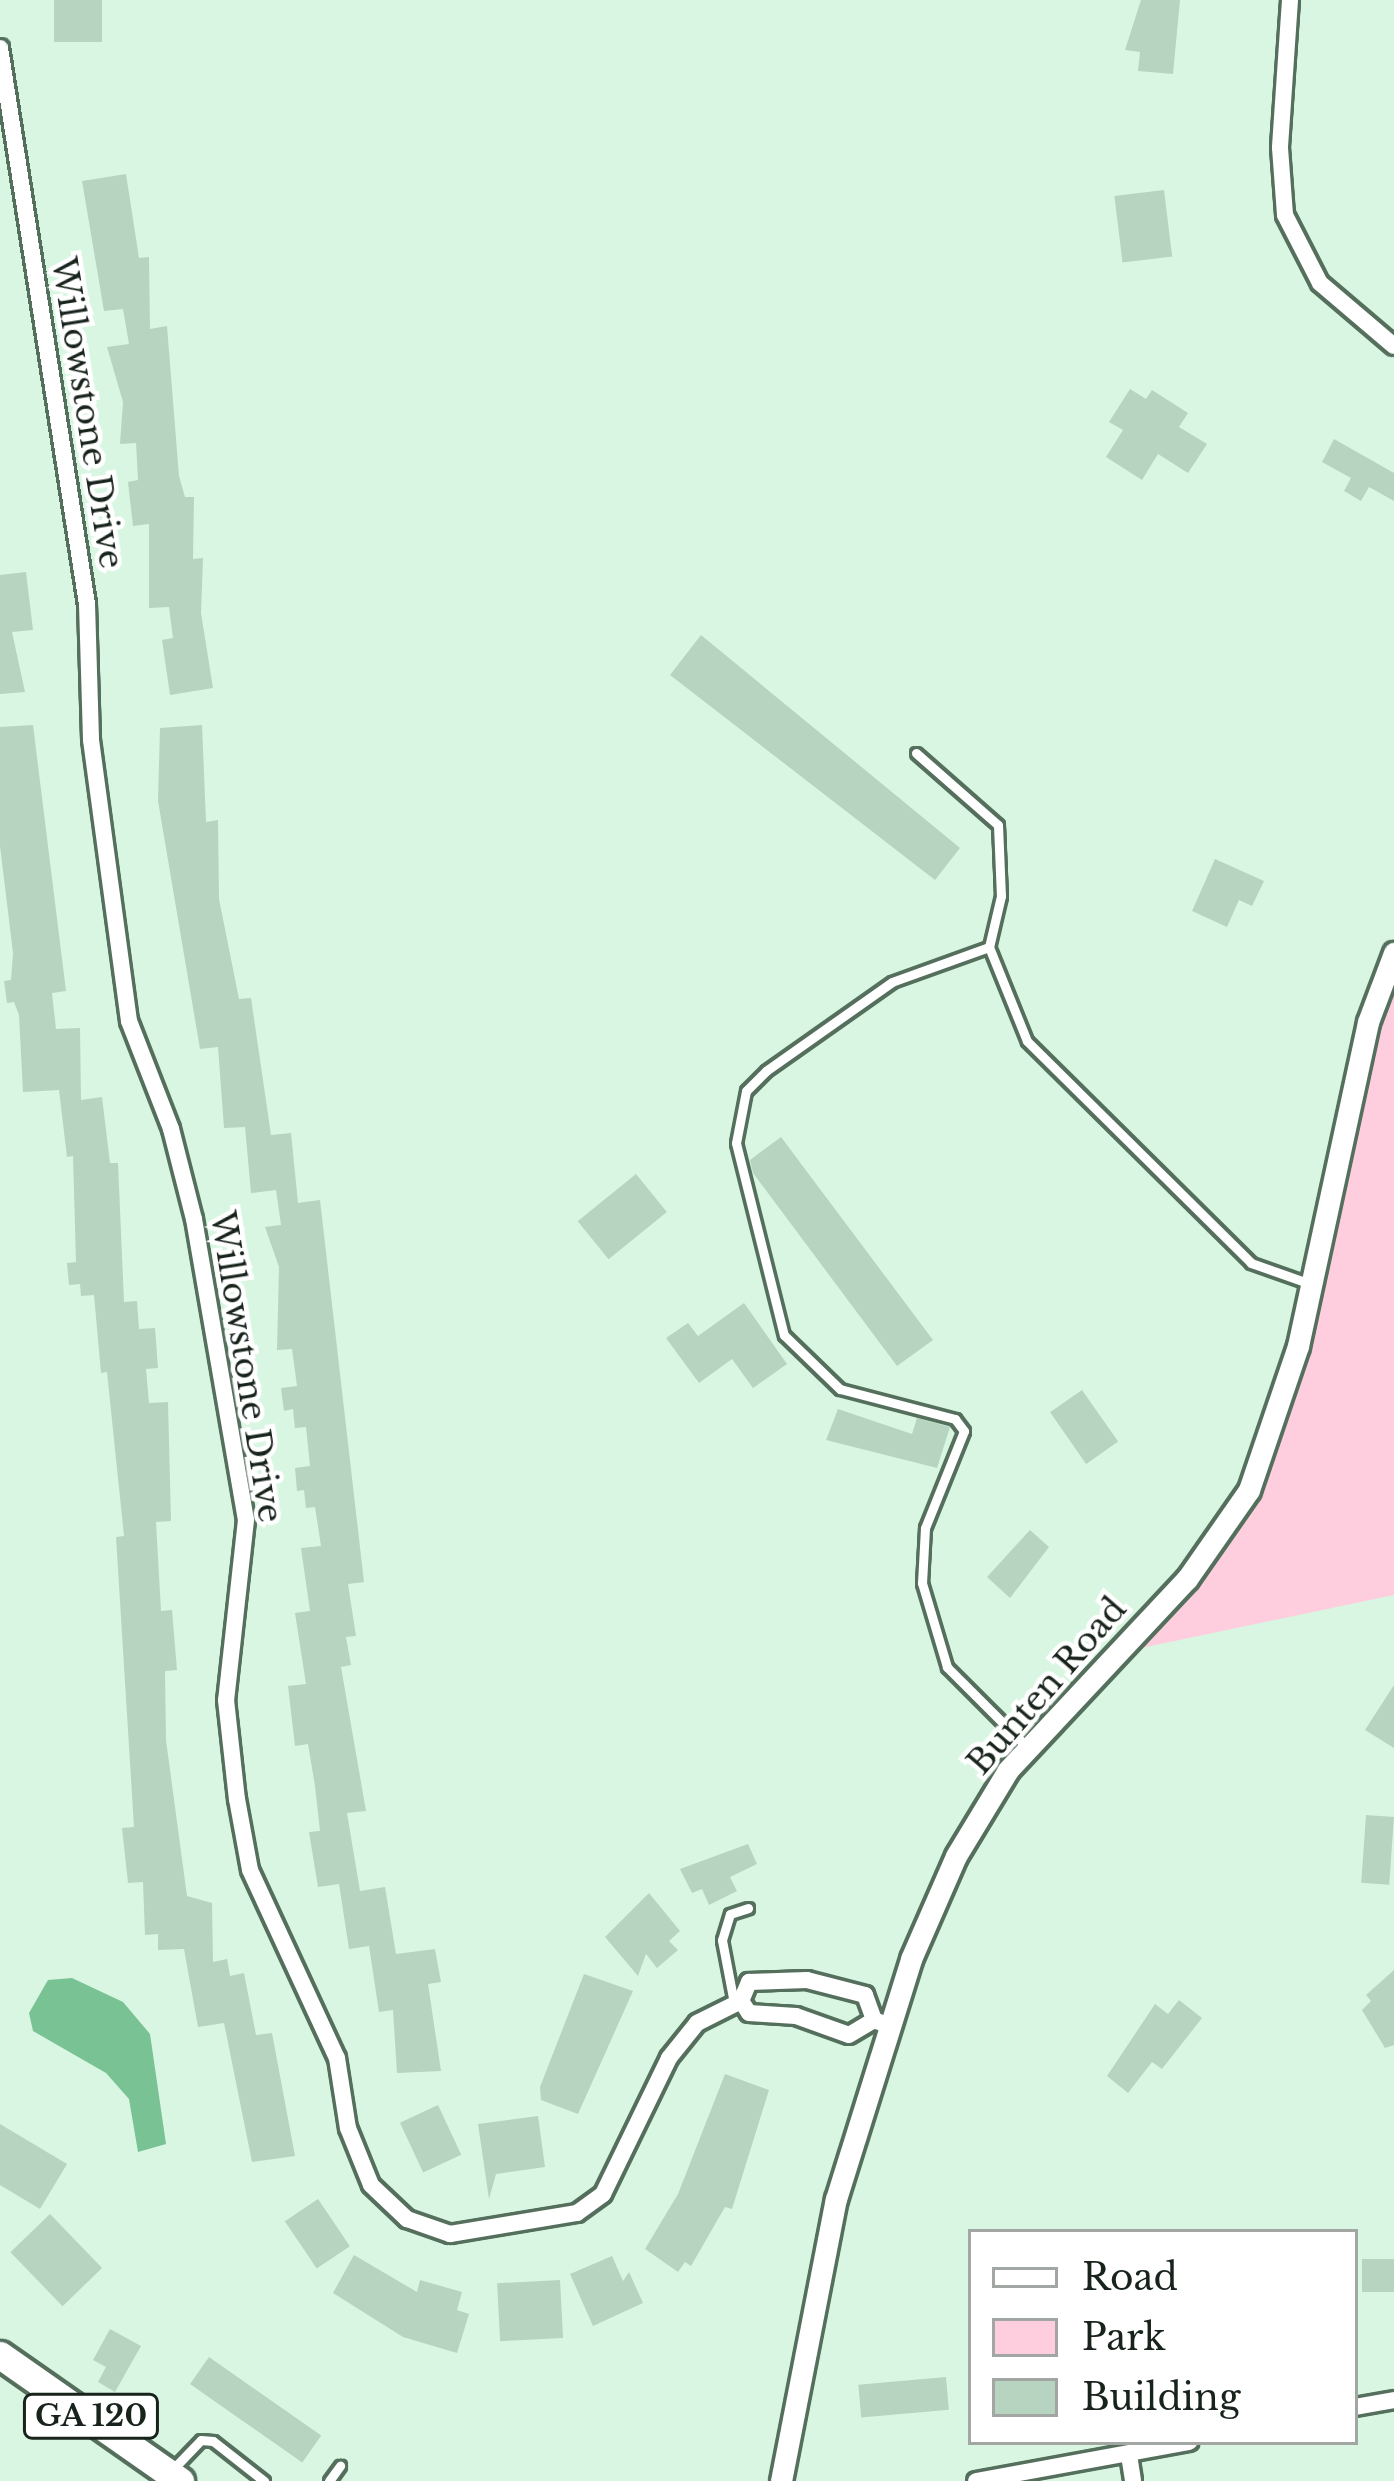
<!DOCTYPE html>
<style>
body{margin:0}
#map{position:relative;width:1394px;height:2481px;overflow:hidden;background:#d9f6e2;font-family:"Libre Baskerville",serif}
div>[style]{position:absolute}
.green>*{inset:0;background:#fecede}
.water>*{inset:0;background:#78c293}
.building>*{inset:0;background:#b7d4c0;transform-origin:0 0}
.roads{filter:drop-shadow(3px 0 #556f5d) drop-shadow(-3px 0 #556f5d) drop-shadow(0 3px #556f5d) drop-shadow(0 -3px #556f5d)}
.service>*{height:9px;margin:-4.5px;padding:0 4.5px;transform-origin:4.5px;border-radius:4.5px;background:#fff}
.minor>*{height:16px;margin:-8px;padding:0 8px;transform-origin:8px;border-radius:8px;background:#fff}
.tertiary>*{height:21px;margin:-10.5px;padding:0 10.5px;transform-origin:10.5px;border-radius:10.5px;background:#fff}
.primary>*{height:27px;margin:-13.5px;padding:0 13.5px;transform-origin:13.5px;border-radius:13.5px;background:#fff}
span{translate:-50% -50%;white-space:nowrap;text-align:center;line-height:1.15;-webkit-text-stroke:9px #fff;paint-order:stroke}
.shield-label span{padding:3px 9px;background:#fff;border:3px solid;border-radius:9px;-webkit-text-stroke-width:0}
.shield-label{font-size:30px;color:#18231c;font-weight:700}
.street-label{font-size:33px;color:#18231c}
.legend{position:absolute;left:968px;top:2229px;width:390px;height:216px;box-sizing:border-box;background:#fff;border:3px solid #a3a7a4;margin:0;padding:15px 21px;list-style:none;font-size:36px;color:#18231c}
.legend li{display:flex;align-items:center;gap:24px;height:60px}
.legend b{width:60px;border:3px solid #a3a7a4}
</style>
<div id="map">
<div class="green">
<div style="clip-path:polygon(1394px 979px,1394px 1595px,1132px 1650px,1261px 1500px,1350px 1066px)"></div>
</div>
<div class="water">
<div style="clip-path:polygon(72px 1978px,123px 2002px,150px 2034px,166px 2144px,138px 2152px,129px 2099px,106px 2073px,33px 2031px,29px 2013px,48px 1980px)"></div>
</div>
<div class="building">
<div style="left:54px;top:0;width:48px;height:42px"></div>
<div style="clip-path:polygon(1141px 0,1180px 0,1173px 74px,1138px 71px,1140px 52px,1125px 50px)"></div>
<div style="clip-path:polygon(126px 174px,139px 258px,149px 257px,150px 329px,167px 326px,179px 476px,185px 497px,194px 497px,193px 559px,203px 558px,201px 613px,213px 688px,170px 695px,162px 640px,173px 638px,169px 607px,149px 608px,149px 524px,133px 526px,128px 482px,138px 480px,136px 443px,120px 444px,123px 402px,107px 347px,129px 344px,123px 309px,104px 311px,82px 181px)"></div>
<div style="left:1164px;top:190px;width:67px;height:50px;rotate:83deg"></div>
<div style="clip-path:polygon(1130px 389px,1146px 399px,1152px 390px,1188px 413px,1179px 427px,1207px 444px,1188px 473px,1158px 454px,1142px 480px,1106px 457px,1123px 430px,1109px 422px)"></div>
<div style="clip-path:polygon(1334px 439px,1394px 473px,1394px 501px,1369px 487px,1361px 501px,1344px 491px,1351px 478px,1322px 462px)"></div>
<div style="clip-path:polygon(26px 572px,33px 630px,12px 632px,25px 692px,0 694px,0 575px)"></div>
<div style="clip-path:polygon(701px 635px,960px 848px,935px 880px,670px 675px)"></div>
<div style="clip-path:polygon(33px 725px,66px 991px,52px 993px,56px 1029px,80px 1028px,81px 1100px,102px 1097px,110px 1163px,118px 1163px,124px 1302px,137px 1301px,139px 1329px,155px 1328px,158px 1368px,146px 1369px,149px 1403px,168px 1402px,171px 1521px,156px 1522px,161px 1611px,172px 1610px,177px 1670px,165px 1671px,166px 1740px,187px 1896px,212px 1903px,213px 1962px,227px 1959px,230px 1976px,244px 1973px,256px 2035px,272px 2033px,295px 2156px,252px 2162px,224px 2023px,198px 2027px,184px 1949px,158px 1950px,158px 1934px,145px 1935px,143px 1882px,128px 1883px,122px 1828px,134px 1827px,116px 1537px,124px 1536px,107px 1372px,101px 1373px,94px 1295px,81px 1296px,80px 1284px,69px 1285px,67px 1263px,76px 1262px,73px 1156px,67px 1157px,59px 1090px,23px 1092px,19px 1015px,14px 1002px,7px 1003px,4px 981px,11px 980px,13px 953px,0 846px,0 727px)"></div>
<div style="clip-path:polygon(202px 725px,206px 822px,218px 820px,219px 899px,239px 999px,251px 998px,271px 1135px,291px 1133px,298px 1203px,320px 1200px,364px 1582px,348px 1584px,356px 1636px,346px 1637px,351px 1665px,341px 1667px,366px 1811px,347px 1813px,360px 1891px,385px 1887px,396px 1954px,435px 1949px,441px 1982px,428px 1984px,441px 2071px,397px 2073px,393px 2010px,379px 2012px,369px 1946px,349px 1949px,339px 1884px,318px 1887px,309px 1832px,320px 1831px,315px 1786px,308px 1744px,295px 1746px,288px 1686px,306px 1684px,295px 1613px,310px 1611px,301px 1548px,321px 1546px,315px 1507px,306px 1508px,304px 1490px,297px 1491px,295px 1468px,310px 1466px,306px 1427px,295px 1428px,293px 1409px,284px 1411px,281px 1388px,297px 1386px,292px 1349px,277px 1350px,279px 1267px,265px 1227px,281px 1225px,276px 1190px,251px 1193px,245px 1127px,224px 1128px,218px 1047px,200px 1049px,158px 801px,160px 728px)"></div>
<div style="clip-path:polygon(1215px 859px,1264px 881px,1252px 906px,1239px 900px,1227px 927px,1192px 911px)"></div>
<div style="clip-path:polygon(781px 1137px,933px 1340px,897px 1366px,753px 1173px,750px 1160px)"></div>
<div style="left:636px;top:1174px;width:49px;height:75px;rotate:51deg"></div>
<div style="clip-path:polygon(744px 1303px,787px 1364px,753px 1388px,732px 1359px,699px 1383px,666px 1338px,688px 1323px,698px 1336px)"></div>
<div style="left:1082px;top:1390px;width:63px;height:39px;rotate:55deg"></div>
<div style="clip-path:polygon(838px 1409px,912px 1434px,917px 1418px,950px 1427px,937px 1468px,826px 1440px)"></div>
<div style="clip-path:polygon(1030px 1530px,1049px 1547px,1010px 1598px,987px 1577px)"></div>
<div style="clip-path:polygon(1394px 1685px,1394px 1748px,1365px 1730px)"></div>
<div style="left:1366px;top:1815px;width:28px;height:68px;rotate:4deg"></div>
<div style="clip-path:polygon(748px 1844px,757px 1864px,730px 1877px,737px 1891px,709px 1905px,702px 1889px,692px 1893px,680px 1869px)"></div>
<div style="clip-path:polygon(649px 1893px,680px 1931px,669px 1941px,678px 1950px,657px 1968px,646px 1954px,638px 1976px,605px 1937px)"></div>
<div style="clip-path:polygon(1394px 1970px,1394px 2045px,1385px 2048px,1362px 2010px,1371px 2001px,1366px 1995px)"></div>
<div style="clip-path:polygon(584px 1974px,633px 1991px,578px 2114px,541px 2100px,540px 2087px)"></div>
<div style="clip-path:polygon(1179px 2000px,1202px 2018px,1162px 2069px,1152px 2062px,1128px 2093px,1107px 2076px,1155px 2004px,1168px 2014px)"></div>
<div style="clip-path:polygon(725px 2074px,769px 2090px,732px 2209px,725px 2207px,691px 2266px,685px 2262px,678px 2272px,645px 2249px,678px 2194px)"></div>
<div style="left:438px;top:2105px;width:55px;height:42px;rotate:65deg"></div>
<div style="clip-path:polygon(538px 2116px,545px 2167px,496px 2174px,489px 2199px,478px 2124px)"></div>
<div style="clip-path:polygon(0 2124px,67px 2164px,40px 2209px,0 2185px)"></div>
<div style="left:318px;top:2199px;width:57px;height:40px;rotate:56deg"></div>
<div style="left:50px;top:2214px;width:75px;height:55px;rotate:46deg"></div>
<div style="clip-path:polygon(354px 2255px,417px 2292px,420px 2280px,462px 2292px,457px 2310px,469px 2314px,457px 2353px,403px 2337px,333px 2293px)"></div>
<div style="clip-path:polygon(612px 2256px,623px 2281px,629px 2272px,643px 2303px,593px 2326px,570px 2274px)"></div>
<div style="left:1394px;top:2259px;width:33px;height:32px;rotate:90deg"></div>
<div style="left:560px;top:2280px;width:58px;height:63px;rotate:87deg"></div>
<div style="clip-path:polygon(110px 2329px,141px 2346px,115px 2392px,98px 2382px,106px 2367px,93px 2360px)"></div>
<div style="left:209px;top:2357px;width:137px;height:33px;rotate:35deg"></div>
<div style="left:946px;top:2377px;width:33px;height:88px;rotate:85deg"></div>
</div>
<div class="roads">
<div class="service">
<div style="left:916px;top:753px;width:109px;rotate:41.3deg"></div>
<div style="left:998px;top:825px;width:71px;rotate:87.6deg"></div>
<div style="left:1001px;top:896px;width:52px;rotate:103.2deg"></div>
<div style="left:989px;top:947px;width:101px;rotate:68deg"></div>
<div style="left:1027px;top:1041px;width:315px;rotate:44.7deg"></div>
<div style="left:1251px;top:1263px;width:64px;rotate:19.3deg"></div>
<div style="left:989px;top:947px;width:103px;rotate:160.2deg"></div>
<div style="left:892px;top:982px;width:154px;rotate:144.8deg"></div>
<div style="left:766px;top:1071px;width:28px;rotate:135deg"></div>
<div style="left:746px;top:1091px;width:53px;rotate:100.9deg"></div>
<div style="left:736px;top:1143px;width:198px;rotate:76deg"></div>
<div style="left:784px;top:1335px;width:78px;rotate:44deg"></div>
<div style="left:840px;top:1389px;width:119px;rotate:14.6deg"></div>
<div style="left:955px;top:1419px;width:15px;rotate:53deg"></div>
<div style="left:964px;top:1431px;width:105px;rotate:111.9deg"></div>
<div style="left:925px;top:1528px;width:55px;rotate:93.1deg"></div>
<div style="left:922px;top:1583px;width:88px;rotate:73.4deg"></div>
<div style="left:947px;top:1667px;width:115px;rotate:45deg"></div>
<div style="left:734px;top:2003px;width:64px;rotate:-100.8deg"></div>
<div style="left:722px;top:1940px;width:27px;rotate:-73deg"></div>
<div style="left:730px;top:1914px;width:19px;rotate:-18deg"></div>
<div style="left:173px;top:2469px;width:40px;rotate:-46deg"></div>
<div style="left:201px;top:2440px;width:12px;rotate:5deg"></div>
<div style="left:213px;top:2441px;width:65px;rotate:38.1deg"></div>
<div style="left:329px;top:2481px;width:19px;rotate:-54deg"></div>
</div>
<div class="minor">
<div style="left:1290px;top:0;width:148px;rotate:93.9deg"></div>
<div style="left:1280px;top:148px;width:67px;rotate:85.7deg"></div>
<div style="left:1285px;top:215px;width:76px;rotate:62.8deg"></div>
<div style="left:1320px;top:283px;width:97px;rotate:40.4deg"></div>
<div style="left:0;top:48px;width:563px;rotate:81.11deg"></div>
<div style="left:87px;top:604px;width:136px;rotate:88.3deg"></div>
<div style="left:91px;top:740px;width:284px;rotate:82.3deg"></div>
<div style="left:129px;top:1021px;width:116px;rotate:68.7deg"></div>
<div style="left:171px;top:1129px;width:93px;rotate:75.7deg"></div>
<div style="left:194px;top:1219px;width:305px;rotate:80.2deg"></div>
<div style="left:246px;top:1520px;width:181px;rotate:96.3deg"></div>
<div style="left:226px;top:1700px;width:100px;rotate:83.7deg"></div>
<div style="left:237px;top:1799px;width:72px;rotate:79.6deg"></div>
<div style="left:250px;top:1870px;width:207px;rotate:65.2deg"></div>
<div style="left:337px;top:2058px;width:71px;rotate:81.1deg"></div>
<div style="left:348px;top:2128px;width:61px;rotate:68deg"></div>
<div style="left:371px;top:2185px;width:50px;rotate:43.4deg"></div>
<div style="left:407px;top:2219px;width:46px;rotate:19.2deg"></div>
<div style="left:450px;top:2234px;width:129px;rotate:-9.4deg"></div>
<div style="left:577px;top:2213px;width:32px;rotate:-36deg"></div>
<div style="left:603px;top:2194px;width:151px;rotate:-64.1deg"></div>
<div style="left:669px;top:2058px;width:45px;rotate:-51.3deg"></div>
<div style="left:697px;top:2023px;width:49px;rotate:-26.6deg"></div>
<div style="left:741px;top:2001px;width:21px;rotate:-67deg"></div>
<div style="left:749px;top:1982px;width:58px;rotate:-2deg"></div>
<div style="left:807px;top:1980px;width:60px;rotate:14.5deg"></div>
<div style="left:865px;top:1995px;width:27px;rotate:70deg"></div>
<div style="left:874px;top:2020px;width:14px;rotate:21deg"></div>
<div style="left:741px;top:2001px;width:14px;rotate:56deg"></div>
<div style="left:749px;top:2013px;width:47px;rotate:3.7deg"></div>
<div style="left:796px;top:2016px;width:56px;rotate:19.7deg"></div>
<div style="left:849px;top:2035px;width:29px;rotate:-31deg"></div>
<div style="left:1355px;top:2407px;width:40px;rotate:-10deg"></div>
<div style="left:1129px;top:2455px;width:26px;rotate:81deg"></div>
<div style="left:976px;top:2481px;width:217px;rotate:-10.4deg"></div>
</div>
<div class="tertiary">
<div style="left:781px;top:2481px;width:287px;rotate:-79deg"></div>
<div style="left:836px;top:2199px;width:251px;rotate:-72.6deg"></div>
<div style="left:911px;top:1959px;width:112px;rotate:-66.4deg"></div>
<div style="left:956px;top:1856px;width:100px;rotate:-58.8deg"></div>
<div style="left:1008px;top:1770px;width:262px;rotate:-46.9deg"></div>
<div style="left:1187px;top:1579px;width:108px;rotate:-55.1deg"></div>
<div style="left:1249px;top:1490px;width:152px;rotate:-71.2deg"></div>
<div style="left:1298px;top:1346px;width:331px;rotate:-77.8deg"></div>
<div style="left:1368px;top:1022px;width:74px;rotate:-69.4deg"></div>
</div>
<div class="primary">
<div style="left:0;top:2355px;width:220px;rotate:35deg"></div>
</div>
</div>
<div class="shield-label">
<span style="left:91px;top:2416px">GA 120</span>
</div>
<div class="street-label">
<span style="left:87px;top:413px;rotate:81deg">Willowstone Drive</span>
<span style="left:246px;top:1367px;rotate:81deg">Willowstone Drive</span>
<span style="left:1047px;top:1686px;rotate:-49deg">Bunten Road</span>
</div>
<ul class="legend">
<li><b style="height:15px;background:#fff"></b>Road</li>
<li><b style="height:33px;background:#fecede"></b>Park</li>
<li><b style="height:33px;background:#b7d4c0"></b>Building</li>
</ul>
</div>
